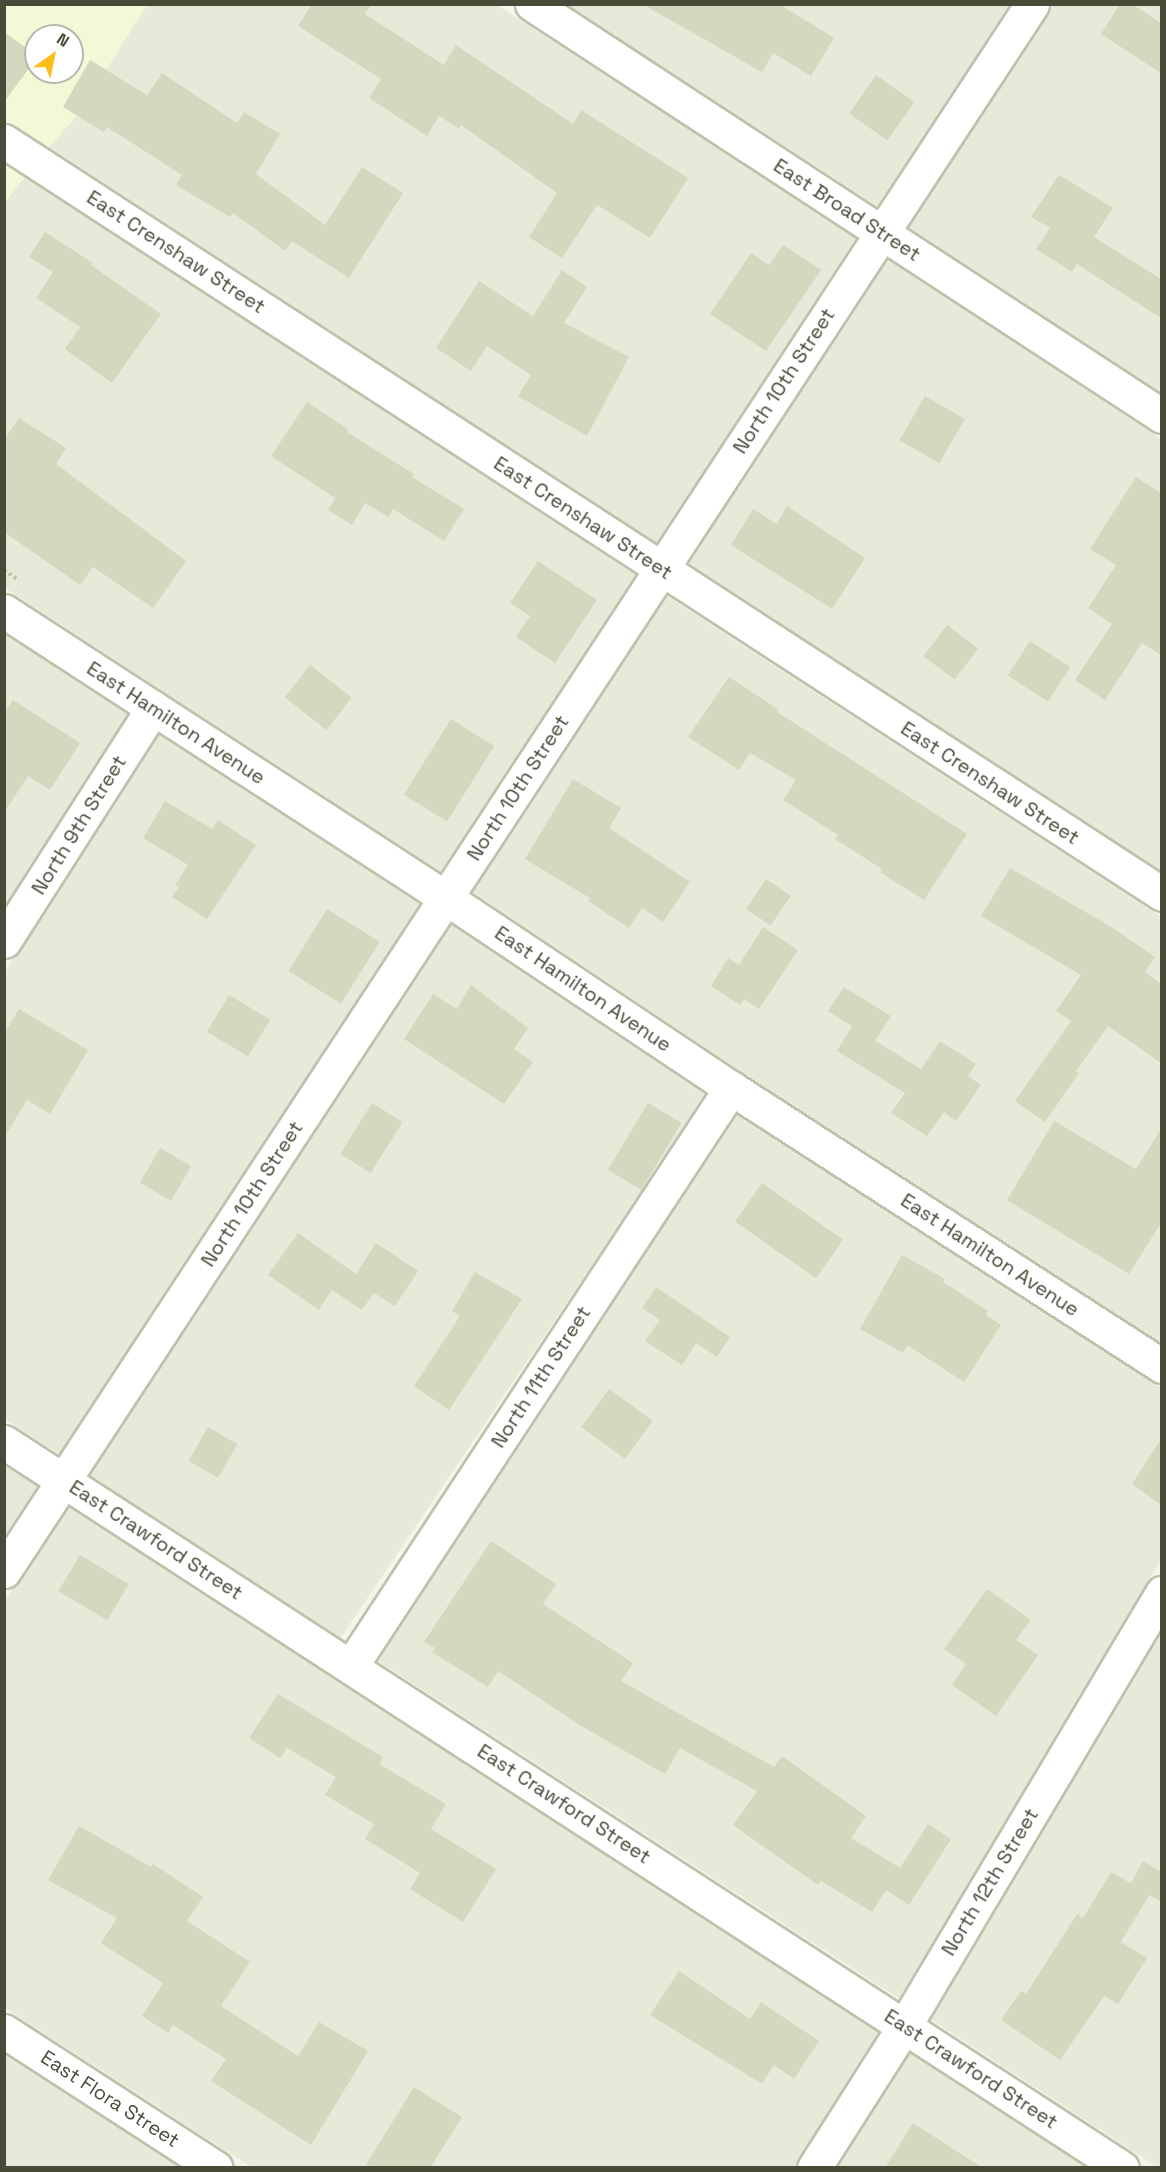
<!DOCTYPE html>
<style>
body{margin:0}
#map{position:relative;width:1166px;height:2172px;overflow:hidden;background:#f3f6eb;font-family:"Space Grotesk",sans-serif}
div>[style]{position:absolute}
.residential>*{inset:0;background:#e6ead9;transform-origin:0 0}
.commercial>*{inset:0;background:#f3f8d6}
.building>*{inset:0;background:#d4d8bf;transform-origin:0 0}
.path>*{height:4px;margin-top:-2px;transform-origin:0;background:repeating-linear-gradient(90deg,#bdc59d 0 3px,transparent 0 6px)}
.roads{filter:drop-shadow(2px 0 #bec2ac) drop-shadow(-2px 0 #bec2ac) drop-shadow(0 2px #bec2ac) drop-shadow(0 -2px #bec2ac)}
.minor>*{height:33px;margin:-16.5px;padding:0 16.5px;transform-origin:16.5px;border-radius:16.5px;background:#fff}
span{translate:-50% -50%;white-space:nowrap;text-align:center;line-height:1.15;-webkit-text-stroke:4.5px #fff;paint-order:stroke}
.street-label{font-size:20px;color:#484b38}
.frame{position:absolute;inset:0;border:6px solid #484b38;pointer-events:none}
.north{position:absolute;left:24px;top:24px;width:60px;height:60px;box-sizing:border-box;background:#fff;border:2px solid #b6b7af;border-radius:50%;rotate:33deg;font-size:16px;font-weight:700;line-height:24px;text-align:center;color:#484b38}
.north::after{content:'';display:block;margin:auto;width:21px;height:27px;background:#ffbd19;clip-path:polygon(50% 0,100% 100%,50% 72%,0 100%)}
</style>
<div id="map">
<div class="residential">
<div style="clip-path:polygon(147px 5px,497px 5px,856px 238px,657px 544px,49px 147px,79px 113px)"></div>
<div style="clip-path:polygon(567px 5px,1012px 5px,877px 206px)"></div>
<div style="clip-path:polygon(1052px 5px,1161px 5px,1161px 393px,905px 225px)"></div>
<div style="clip-path:polygon(25px 177px,637px 576px,442px 873px,5px 588px,5px 202px)"></div>
<div style="clip-path:polygon(884px 257px,1161px 439px,1161px 872px,686px 563px)"></div>
<div style="clip-path:polygon(665px 595px,1161px 917px,1161px 1343px,742px 1072px,471px 891px)"></div>
<div style="clip-path:polygon(5px 634px,129px 715px,5px 910px)"></div>
<div style="clip-path:polygon(157px 733px,421px 905px,60px 1455px,5px 1419px,4px 973px)"></div>
<div style="left:450px;top:923px;width:309px;height:659px;rotate:34deg"></div>
<div style="clip-path:polygon(735px 1113px,1161px 1388px,1161px 1560px,900px 1999px,375px 1659px)"></div>
<div style="clip-path:polygon(5px 1465px,39px 1487px,5px 1540px)"></div>
<div style="clip-path:polygon(68px 1506px,880px 2031px,794px 2167px,251px 2167px,5px 2008px,4px 1602px)"></div>
<div style="clip-path:polygon(1161px 1627px,1161px 2167px,1157px 2167px,929px 2018px)"></div>
<div style="clip-path:polygon(909px 2050px,1087px 2167px,834px 2168px)"></div>
<div style="clip-path:polygon(4px 2054px,5px 2054px,181px 2167px,5px 2167px)"></div>
</div>
<div class="commercial">
<div style="clip-path:polygon(evenodd,4px 5px,147px 5px,79px 113px,49px 147px,5px 118px,4px 5px,36px 36px,72px 36px,72px 72px,36px 72px,36px 36px)"></div>
<div style="clip-path:polygon(5px 164px,25px 177px,5px 202px)"></div>
</div>
<div class="building">
<div style="clip-path:polygon(312px 4px,372px 4px,365px 14px,444px 65px,456px 45px,573px 124px,581px 110px,688px 178px,650px 238px,597px 205px,562px 258px,529px 237px,557px 193px,461px 125px,459px 129px,439px 116px,427px 136px,369px 98px,381px 79px,298px 26px)"></div>
<div style="clip-path:polygon(642px 4px,779px 4px,834px 38px,811px 76px,773px 53px,762px 72px)"></div>
<div style="clip-path:polygon(1120px 4px,1132px 4px,1161px 23px,1161px 73px,1101px 34px)"></div>
<div style="clip-path:polygon(4px 32px,36px 55px,36px 59px,4px 102px)"></div>
<div style="clip-path:polygon(90px 60px,147px 95px,162px 73px,237px 123px,244px 112px,280px 134px,256px 174px,325px 225px,362px 167px,403px 193px,349px 278px,292px 241px,285px 251px,233px 213px,230px 217px,176px 185px,182px 175px,107px 127px,104px 132px,63px 107px)"></div>
<div style="left:876px;top:75px;width:47px;height:47px;rotate:35deg"></div>
<div style="clip-path:polygon(1059px 175px,1113px 208px,1094px 237px,1161px 279px,1161px 318px,1077px 264px,1072px 272px,1036px 249px,1050px 228px,1031px 217px)"></div>
<div style="clip-path:polygon(45px 232px,93px 263px,91px 265px,161px 314px,112px 383px,65px 349px,80px 327px,36px 298px,53px 272px,29px 257px)"></div>
<div style="clip-path:polygon(783px 245px,821px 270px,766px 351px,710px 314px,751px 253px,769px 265px)"></div>
<div style="clip-path:polygon(562px 270px,587px 287px,564px 323px,629px 357px,587px 436px,518px 396px,531px 375px,487px 346px,471px 371px,436px 348px,479px 281px,533px 316px)"></div>
<div style="left:925px;top:396px;width:46px;height:51px;rotate:30deg"></div>
<div style="clip-path:polygon(307px 402px,348px 429px,347px 432px,414px 474px,412px 477px,464px 509px,444px 541px,393px 509px,389px 517px,365px 503px,352px 525px,328px 510px,335px 498px,271px 456px)"></div>
<div style="clip-path:polygon(19px 418px,66px 448px,56px 464px,186px 561px,153px 608px,93px 567px,80px 585px,4px 532px,4px 440px)"></div>
<div style="clip-path:polygon(1136px 477px,1161px 493px,1161px 655px,1142px 643px,1105px 700px,1075px 680px,1112px 624px,1088px 608px,1116px 565px,1090px 549px)"></div>
<div style="clip-path:polygon(787px 506px,865px 558px,832px 609px,731px 545px,753px 509px,777px 524px)"></div>
<div style="clip-path:polygon(538px 561px,597px 600px,555px 663px,516px 637px,530px 616px,510px 603px)"></div>
<div style="left:947px;top:625px;width:39px;height:39px;rotate:37deg"></div>
<div style="left:1030px;top:641px;width:48px;height:41px;rotate:33deg"></div>
<div style="left:310px;top:665px;width:53px;height:41px;rotate:38deg"></div>
<div style="clip-path:polygon(729px 677px,779px 710px,777px 712px,967px 834px,924px 900px,880px 872px,882px 869px,835px 839px,838px 835px,783px 800px,796px 780px,750px 753px,739px 770px,688px 737px)"></div>
<div style="clip-path:polygon(13px 700px,80px 743px,50px 790px,28px 776px,4px 813px,4px 714px)"></div>
<div style="left:451px;top:719px;width:51px;height:89px;rotate:32deg"></div>
<div style="clip-path:polygon(573px 779px,621px 808px,609px 828px,690px 882px,663px 922px,642px 908px,629px 928px,588px 901px,590px 898px,525px 859px)"></div>
<div style="clip-path:polygon(165px 801px,212px 829px,218px 820px,256px 845px,207px 919px,172px 897px,179px 887px,175px 885px,188px 865px,143px 838px)"></div>
<div style="clip-path:polygon(1010px 868px,1113px 928px,1155px 957px,1145px 972px,1161px 984px,1161px 1063px,1108px 1026px,1076px 1071px,1079px 1073px,1045px 1122px,1015px 1101px,1071px 1021px,1056px 1011px,1081px 975px,981px 916px)"></div>
<div style="left:766px;top:879px;width:30px;height:36px;rotate:34deg"></div>
<div style="left:327px;top:909px;width:62px;height:73px;rotate:32deg"></div>
<div style="clip-path:polygon(763px 927px,798px 950px,759px 1009px,744px 999px,740px 1005px,711px 986px,728px 958px,739px 965px)"></div>
<div style="clip-path:polygon(471px 985px,528px 1028px,514px 1049px,533px 1062px,504px 1104px,404px 1039px,433px 994px,457px 1009px)"></div>
<div style="clip-path:polygon(844px 987px,891px 1016px,875px 1041px,921px 1069px,940px 1041px,976px 1064px,968px 1076px,981px 1085px,956px 1121px,944px 1112px,927px 1136px,891px 1113px,905px 1093px,837px 1051px,852px 1026px,828px 1011px)"></div>
<div style="left:229px;top:995px;width:48px;height:43px;rotate:31deg"></div>
<div style="clip-path:polygon(19px 1009px,88px 1050px,50px 1114px,27px 1100px,4px 1138px,4px 1034px)"></div>
<div style="left:372px;top:1103px;width:36px;height:60px;rotate:32deg"></div>
<div style="left:648px;top:1103px;width:39px;height:78px;rotate:31deg"></div>
<div style="clip-path:polygon(1054px 1121px,1136px 1169px,1161px 1129px,1161px 1223px,1129px 1274px,1007px 1200px)"></div>
<div style="left:160px;top:1148px;width:36px;height:40px;rotate:30deg"></div>
<div style="left:762px;top:1183px;width:99px;height:47px;rotate:35deg"></div>
<div style="clip-path:polygon(298px 1233px,356px 1274px,376px 1243px,418px 1271px,395px 1306px,374px 1293px,362px 1310px,332px 1290px,319px 1310px,268px 1275px)"></div>
<div style="clip-path:polygon(902px 1255px,945px 1279px,943px 1282px,988px 1311px,986px 1315px,1001px 1325px,964px 1382px,907px 1345px,903px 1353px,860px 1329px)"></div>
<div style="clip-path:polygon(475px 1272px,522px 1299px,449px 1410px,414px 1386px,460px 1316px,452px 1311px)"></div>
<div style="clip-path:polygon(656px 1287px,730px 1337px,717px 1357px,696px 1343px,682px 1365px,645px 1341px,660px 1320px,642px 1308px)"></div>
<div style="left:609px;top:1389px;width:54px;height:47px;rotate:36deg"></div>
<div style="left:208px;top:1427px;width:34px;height:39px;rotate:30deg"></div>
<div style="clip-path:polygon(1161px 1439px,1161px 1505px,1132px 1484px)"></div>
<div style="clip-path:polygon(491px 1541px,556px 1584px,543px 1604px,633px 1663px,621px 1681px,774px 1767px,782px 1756px,866px 1816px,851px 1838px,900px 1868px,928px 1824px,951px 1839px,909px 1905px,886px 1890px,872px 1912px,821px 1881px,818px 1885px,733px 1825px,757px 1791px,680px 1748px,665px 1774px,583px 1727px,498px 1671px,488px 1687px,432px 1652px,435px 1648px,424px 1642px)"></div>
<div style="left:80px;top:1555px;width:57px;height:42px;rotate:31deg"></div>
<div style="clip-path:polygon(987px 1589px,1031px 1620px,1016px 1640px,1038px 1655px,996px 1716px,952px 1685px,966px 1664px,944px 1649px)"></div>
<div style="clip-path:polygon(278px 1694px,383px 1757px,379px 1764px,446px 1804px,431px 1829px,496px 1869px,463px 1922px,410px 1889px,420px 1873px,365px 1839px,374px 1824px,325px 1795px,336px 1777px,287px 1748px,280px 1758px,249px 1738px)"></div>
<div style="clip-path:polygon(79px 1826px,151px 1867px,153px 1864px,203px 1897px,187px 1921px,250px 1962px,221px 2006px,298px 2056px,319px 2022px,368px 2051px,311px 2145px,211px 2081px,226px 2059px,173px 2025px,168px 2033px,142px 2016px,163px 1983px,101px 1943px,117px 1918px,48px 1880px)"></div>
<div style="clip-path:polygon(1143px 1861px,1161px 1872px,1161px 1902px,1131px 1883px)"></div>
<div style="clip-path:polygon(1111px 1872px,1150px 1894px,1121px 1942px,1147px 1958px,1118px 2004px,1104px 1996px,1060px 2060px,1001px 2020px,1021px 1991px,1026px 1994px,1077px 1914px,1083px 1918px)"></div>
<div style="clip-path:polygon(679px 1971px,750px 2019px,761px 2002px,819px 2041px,794px 2079px,774px 2065px,762px 2084px,650px 2015px)"></div>
<div style="clip-path:polygon(414px 2087px,462px 2117px,430px 2168px,364px 2168px)"></div>
<div style="clip-path:polygon(913px 2123px,983px 2168px,885px 2168px)"></div>
</div>
<div class="path">
<div style="left:4px;top:570px;width:18px;rotate:34deg"></div>
</div>
<div class="roads">
<div class="minor">
<div style="left:532px;top:4px;width:753px;rotate:33.18deg"></div>
<div style="left:4px;top:141px;width:1381px;rotate:33.03deg"></div>
<div style="left:4px;top:611px;width:527px;rotate:33deg"></div>
<div style="left:446px;top:898px;width:343px;rotate:33.7deg"></div>
<div style="left:731px;top:1088px;width:513px;rotate:32.82deg"></div>
<div style="left:4px;top:941px;width:277px;rotate:-57.4deg"></div>
<div style="left:4px;top:1442px;width:1333px;rotate:33deg"></div>
<div style="left:4px;top:1571px;width:1874px;rotate:-56.73deg"></div>
<div style="left:351px;top:1666px;width:692px;rotate:-56.68deg"></div>
<div style="left:4px;top:2031px;width:252px;rotate:32.9deg"></div>
<div style="left:814px;top:2168px;width:169px;rotate:-57.5deg"></div>
<div style="left:905px;top:2025px;width:503px;rotate:-59.25deg"></div>
</div>
</div>
<div class="street-label">
<span style="left:847px;top:210px;rotate:33deg">East Broad Street</span>
<span style="left:176px;top:252px;rotate:33deg">East Crenshaw Street</span>
<span style="left:784px;top:381px;rotate:-57deg">North 10th Street</span>
<span style="left:583px;top:518px;rotate:33deg">East Crenshaw Street</span>
<span style="left:176px;top:723px;rotate:33deg">East Hamilton Avenue</span>
<span style="left:990px;top:783px;rotate:33deg">East Crenshaw Street</span>
<span style="left:518px;top:788px;rotate:-57deg">North 10th Street</span>
<span style="left:79px;top:825px;rotate:-58deg">North 9th Street</span>
<span style="left:583px;top:989px;rotate:34deg">East Hamilton Avenue</span>
<span style="left:252px;top:1194px;rotate:-57deg">North 10th Street</span>
<span style="left:990px;top:1255px;rotate:33deg">East Hamilton Avenue</span>
<span style="left:541px;top:1377px;rotate:-57deg">North 11th Street</span>
<span style="left:156px;top:1540px;rotate:33deg">East Crawford Street</span>
<span style="left:564px;top:1804px;rotate:33deg">East Crawford Street</span>
<span style="left:990px;top:1882px;rotate:-59deg">North 12th Street</span>
<span style="left:971px;top:2069px;rotate:33deg">East Crawford Street</span>
<span style="left:110px;top:2099px;rotate:33deg">East Flora Street</span>
</div>
<div class="frame"></div>
<div class="north">N</div>
</div>
